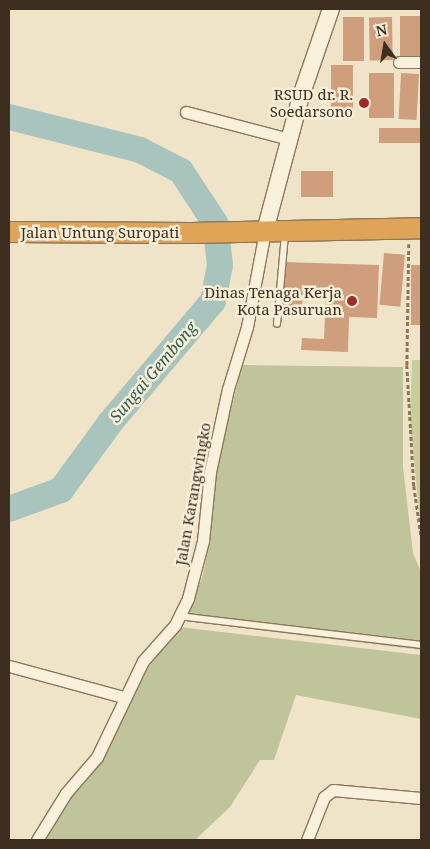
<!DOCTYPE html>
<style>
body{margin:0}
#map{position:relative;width:430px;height:849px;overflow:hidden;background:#f0e4c8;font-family:"Noto Serif",serif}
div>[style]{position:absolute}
.green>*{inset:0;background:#c9cf9b}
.cemetery>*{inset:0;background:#bfc49a}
.river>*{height:26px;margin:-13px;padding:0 13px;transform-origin:13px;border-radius:13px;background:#a9c4bc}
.building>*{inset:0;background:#cf9f7d;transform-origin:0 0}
.path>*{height:2.5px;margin-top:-1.25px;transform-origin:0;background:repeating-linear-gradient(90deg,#8d765c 0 4px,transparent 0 6.5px)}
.roads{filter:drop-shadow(1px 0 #8d765c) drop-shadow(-1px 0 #8d765c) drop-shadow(0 1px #8d765c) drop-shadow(0 -1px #8d765c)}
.lane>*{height:5.5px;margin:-2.75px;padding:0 2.75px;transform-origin:2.75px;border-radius:2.75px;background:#faf1dc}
.street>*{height:11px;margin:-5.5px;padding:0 5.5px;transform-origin:5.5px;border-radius:5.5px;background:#faf1dc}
.secondary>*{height:16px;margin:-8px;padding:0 8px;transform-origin:8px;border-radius:8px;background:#faf1dc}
.highway>*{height:20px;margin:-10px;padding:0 10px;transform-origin:10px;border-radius:10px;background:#e0a458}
.dots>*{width:14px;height:14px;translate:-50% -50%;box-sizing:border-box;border:2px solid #f7eed8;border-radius:50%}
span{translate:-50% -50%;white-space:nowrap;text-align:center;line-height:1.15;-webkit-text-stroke:5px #f7eed8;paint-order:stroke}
.poi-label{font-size:15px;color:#3d2e20}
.right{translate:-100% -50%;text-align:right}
.street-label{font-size:15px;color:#3d2e20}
.water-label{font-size:16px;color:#2f5d5a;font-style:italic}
.frame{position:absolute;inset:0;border:10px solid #3d2e20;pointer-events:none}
.north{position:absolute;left:360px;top:20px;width:50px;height:50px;-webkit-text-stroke:4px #f7eed8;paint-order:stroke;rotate:347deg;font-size:14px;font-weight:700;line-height:20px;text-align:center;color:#3d2e20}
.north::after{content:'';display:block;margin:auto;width:18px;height:22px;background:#3d2e20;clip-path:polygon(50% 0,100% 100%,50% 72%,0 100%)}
</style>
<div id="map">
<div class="green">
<div style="clip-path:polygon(412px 360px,421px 360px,421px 532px,410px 421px)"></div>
</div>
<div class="cemetery">
<div style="clip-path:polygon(242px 365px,403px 367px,403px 467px,413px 553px,421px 572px,421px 650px,185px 621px,203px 575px,210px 538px,214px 479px)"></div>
<div style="clip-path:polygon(179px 627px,421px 655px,421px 719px,296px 695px,274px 760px,260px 760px,230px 807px,195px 840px,45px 840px,72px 795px,102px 762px,145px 672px)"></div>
</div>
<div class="river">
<div style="left:9px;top:117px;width:135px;rotate:14.1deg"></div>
<div style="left:140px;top:150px;width:46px;rotate:27.1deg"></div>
<div style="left:181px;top:171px;width:62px;rotate:56.8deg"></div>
<div style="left:215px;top:223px;width:42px;rotate:83.2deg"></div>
<div style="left:220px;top:265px;width:37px;rotate:101deg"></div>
<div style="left:213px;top:301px;width:160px;rotate:130.2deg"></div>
<div style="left:110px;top:423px;width:83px;rotate:126.2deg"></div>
<div style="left:61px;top:490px;width:55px;rotate:159.9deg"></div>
</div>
<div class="building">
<div style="left:421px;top:16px;width:44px;height:21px;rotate:90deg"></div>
<div style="left:343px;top:17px;width:21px;height:44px"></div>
<div style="left:392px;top:17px;width:43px;height:23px;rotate:89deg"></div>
<div style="left:331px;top:65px;width:22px;height:53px"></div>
<div style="left:394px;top:73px;width:45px;height:25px;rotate:90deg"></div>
<div style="left:401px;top:73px;width:18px;height:46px;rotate:3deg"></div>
<div style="left:379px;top:128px;width:42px;height:15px"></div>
<div style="left:301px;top:171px;width:32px;height:26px"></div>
<div style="left:384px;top:253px;width:21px;height:52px;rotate:5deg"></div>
<div style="clip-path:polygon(283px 262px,379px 265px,377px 318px,349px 317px,348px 352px,301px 350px,302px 338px,324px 339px,326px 293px,303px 292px,302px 310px,282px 309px)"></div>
<div style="left:421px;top:265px;width:60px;height:10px;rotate:90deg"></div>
</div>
<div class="path">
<div style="left:409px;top:244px;width:121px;rotate:90.9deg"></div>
<div style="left:407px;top:365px;width:121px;rotate:86.7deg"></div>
<div style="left:414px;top:486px;width:49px;rotate:81.9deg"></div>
</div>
<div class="roads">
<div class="lane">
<div style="left:277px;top:324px;width:89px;rotate:-84.9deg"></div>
<div style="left:179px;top:616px;width:244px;rotate:6.8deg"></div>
</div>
<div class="street">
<div style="left:399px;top:62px;width:22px"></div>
<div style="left:186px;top:112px;width:106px;rotate:14.7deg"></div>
<div style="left:9px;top:666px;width:118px;rotate:15.2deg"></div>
<div style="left:37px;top:840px;width:55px;rotate:-58.3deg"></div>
<div style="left:66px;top:793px;width:48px;rotate:-49.3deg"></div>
<div style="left:97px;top:757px;width:106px;rotate:-64.4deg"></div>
<div style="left:143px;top:661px;width:48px;rotate:-48.4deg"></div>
<div style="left:175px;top:625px;width:30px;rotate:-64deg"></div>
<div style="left:188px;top:598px;width:59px;rotate:-75.3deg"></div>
<div style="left:203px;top:541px;width:69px;rotate:-84.2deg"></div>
<div style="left:210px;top:472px;width:85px;rotate:-77.8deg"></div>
<div style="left:228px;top:389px;width:65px;rotate:-73deg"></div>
<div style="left:247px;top:327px;width:98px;rotate:-79.4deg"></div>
<div style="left:307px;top:840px;width:46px;rotate:-68.4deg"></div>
<div style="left:324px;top:797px;width:11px;rotate:-38deg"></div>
<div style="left:333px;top:790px;width:88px;rotate:5.2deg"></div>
</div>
<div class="secondary">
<div style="left:265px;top:231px;width:140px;rotate:-75.1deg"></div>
<div style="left:301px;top:96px;width:92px;rotate:-71deg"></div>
</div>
<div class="highway">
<div style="left:9px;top:232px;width:182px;rotate:0.3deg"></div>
<div style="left:191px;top:233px;width:230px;rotate:-1.2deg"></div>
</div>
</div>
<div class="dots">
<div style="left:364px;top:103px;background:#9e2a2b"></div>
<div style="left:352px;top:301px;background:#9e2a2b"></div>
</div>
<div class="poi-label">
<span class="right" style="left:353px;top:103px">RSUD dr. R.<br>Soedarsono</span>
<span class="right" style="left:342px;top:301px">Dinas Tenaga Kerja<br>Kota Pasuruan</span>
</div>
<div class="street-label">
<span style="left:100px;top:233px">Jalan Untung Suropati</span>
<span style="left:193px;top:494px;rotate:-80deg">Jalan Karangwingko</span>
</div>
<div class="water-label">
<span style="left:153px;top:372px;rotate:-50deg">Sungai Gembong</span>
</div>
<div class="frame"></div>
<div class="north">N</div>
</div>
